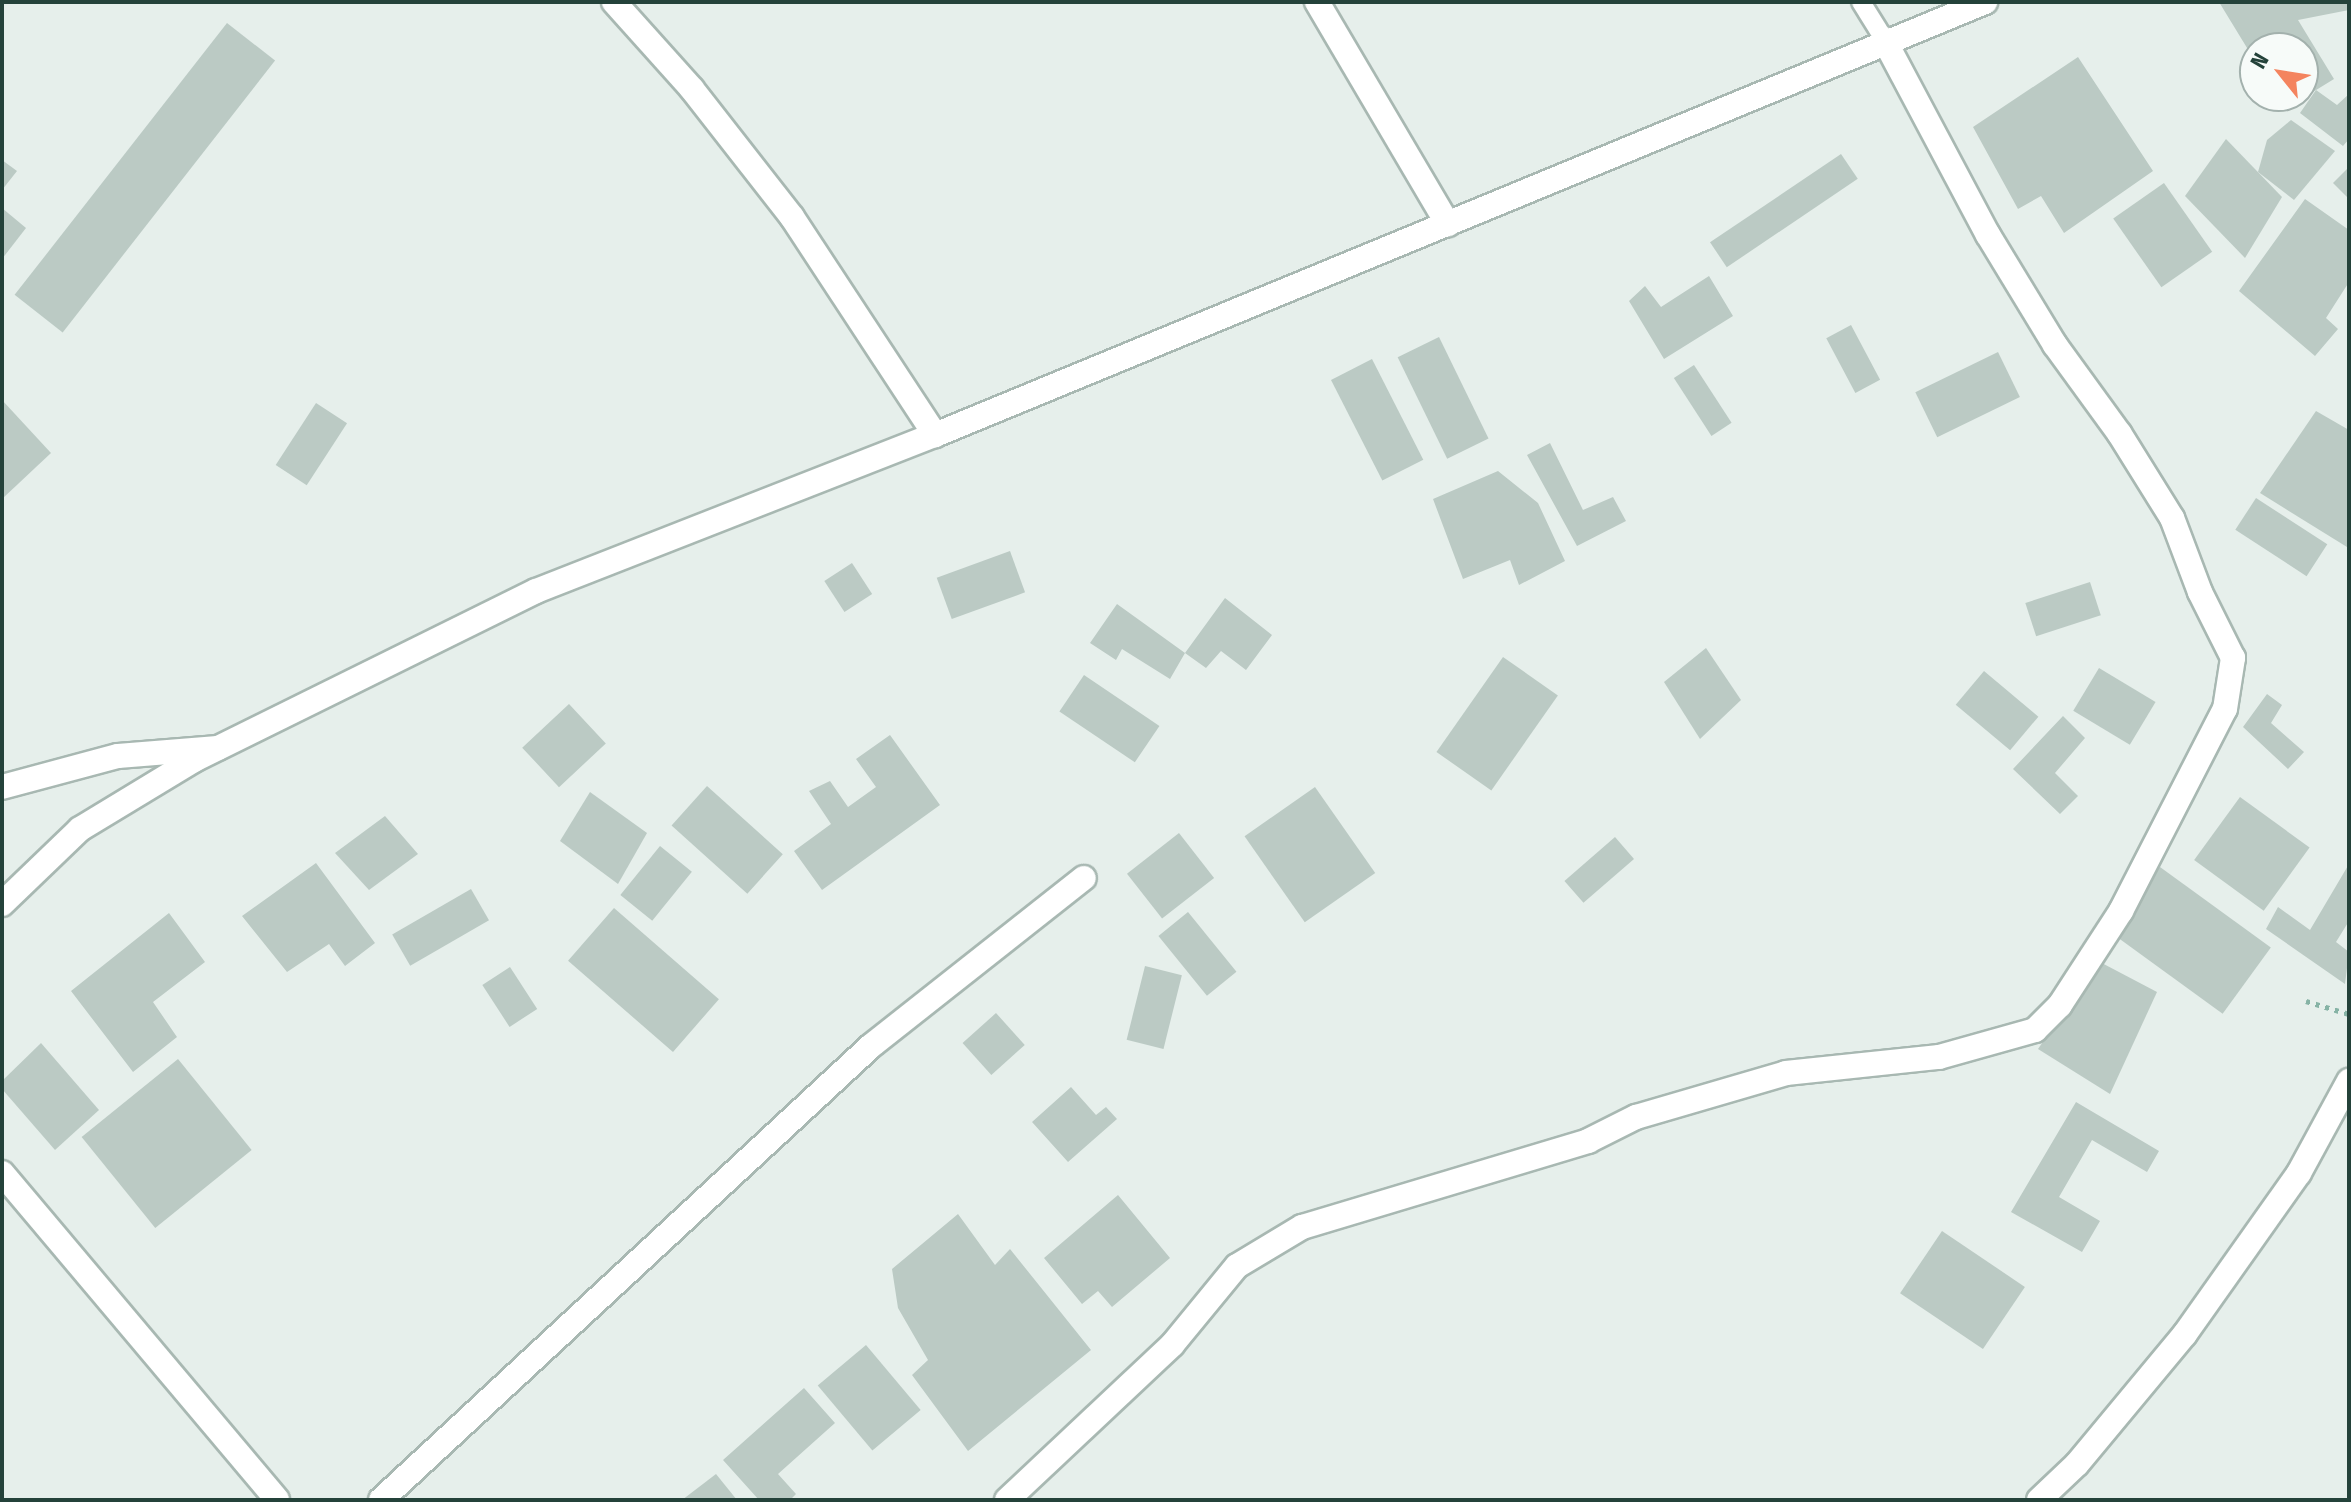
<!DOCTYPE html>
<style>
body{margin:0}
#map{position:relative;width:2351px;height:1502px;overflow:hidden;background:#e6efeb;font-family:"Fira Sans Condensed",sans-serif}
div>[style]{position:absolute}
.building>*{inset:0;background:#bbcac4;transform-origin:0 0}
.path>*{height:5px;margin-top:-2.5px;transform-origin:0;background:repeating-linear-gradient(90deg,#86b3a5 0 4px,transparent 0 10px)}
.roads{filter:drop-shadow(2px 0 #a8b8b2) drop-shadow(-2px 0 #a8b8b2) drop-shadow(0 2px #a8b8b2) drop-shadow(0 -2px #a8b8b2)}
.lane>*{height:18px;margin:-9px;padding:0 9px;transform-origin:9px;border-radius:9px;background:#fff}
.street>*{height:24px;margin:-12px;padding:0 12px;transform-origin:12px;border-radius:12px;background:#fff}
.secondary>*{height:24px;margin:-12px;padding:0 12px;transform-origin:12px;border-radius:12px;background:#fff}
span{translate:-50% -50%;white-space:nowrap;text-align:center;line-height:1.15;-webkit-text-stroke:7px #f7fbf9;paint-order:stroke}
.frame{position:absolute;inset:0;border:4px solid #24423a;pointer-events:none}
.north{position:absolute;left:2239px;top:32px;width:80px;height:80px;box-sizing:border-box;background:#f7fbf9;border:2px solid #a3b1ad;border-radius:50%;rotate:300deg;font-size:22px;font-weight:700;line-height:32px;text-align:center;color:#24423a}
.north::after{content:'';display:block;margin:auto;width:28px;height:36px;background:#f4845f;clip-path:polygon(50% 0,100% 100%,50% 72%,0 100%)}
</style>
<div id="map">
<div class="building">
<div style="clip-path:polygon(2219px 2px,2349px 2px,2349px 10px,2298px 20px,2334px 79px,2285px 109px,2276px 96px,2303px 96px,2303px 48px,2255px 48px,2255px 61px)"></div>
<div style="left:227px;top:23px;width:61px;height:345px;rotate:38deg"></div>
<div style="clip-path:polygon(2078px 57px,2153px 171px,2064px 233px,2041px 196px,2018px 209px,1973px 127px)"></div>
<div style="clip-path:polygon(2316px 90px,2337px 105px,2349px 94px,2349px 139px,2343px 146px,2300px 113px)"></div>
<div style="clip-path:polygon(2291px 120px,2335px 151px,2294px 200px,2258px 172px,2267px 140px)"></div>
<div style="clip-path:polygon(2226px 139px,2282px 197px,2245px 258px,2185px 196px)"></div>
<div style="left:1841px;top:154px;width:30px;height:158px;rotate:56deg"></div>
<div style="clip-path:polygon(2px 160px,17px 171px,2px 190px)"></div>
<div style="clip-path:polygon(2349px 167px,2349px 199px,2333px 183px)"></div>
<div style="left:2164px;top:183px;width:84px;height:62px;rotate:55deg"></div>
<div style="clip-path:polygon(2305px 199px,2349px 230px,2349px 282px,2326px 318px,2338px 329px,2315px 356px,2239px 291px)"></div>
<div style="clip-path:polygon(2px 208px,26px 228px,2px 259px)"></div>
<div style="clip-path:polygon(1709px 276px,1733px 316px,1664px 359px,1629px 301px,1645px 286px,1661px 307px)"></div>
<div style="left:1851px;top:325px;width:62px;height:28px;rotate:62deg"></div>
<div style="left:1439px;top:337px;width:113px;height:46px;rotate:64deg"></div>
<div style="left:1998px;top:352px;width:50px;height:92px;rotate:64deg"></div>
<div style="left:1372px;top:359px;width:113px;height:46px;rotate:63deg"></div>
<div style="left:1694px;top:365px;width:69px;height:24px;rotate:57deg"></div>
<div style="clip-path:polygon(2px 400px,51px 453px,2px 499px)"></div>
<div style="left:316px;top:403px;width:37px;height:74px;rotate:33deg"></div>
<div style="clip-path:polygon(2316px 411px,2349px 430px,2347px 547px,2260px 493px)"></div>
<div style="clip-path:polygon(1550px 443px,1583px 510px,1613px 497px,1626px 521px,1577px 546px,1527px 455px)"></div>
<div style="clip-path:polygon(1498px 471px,1538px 503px,1565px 561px,1519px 585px,1510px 560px,1463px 579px,1433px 499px)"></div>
<div style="left:2256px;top:498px;width:85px;height:38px;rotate:33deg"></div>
<div style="left:1010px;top:551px;width:44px;height:78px;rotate:70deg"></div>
<div style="left:852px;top:563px;width:37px;height:33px;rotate:57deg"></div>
<div style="left:2090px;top:582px;width:35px;height:68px;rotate:72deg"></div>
<div style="clip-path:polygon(1225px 598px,1272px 635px,1246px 670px,1221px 651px,1206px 668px,1185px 653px)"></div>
<div style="clip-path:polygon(1117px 604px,1185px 653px,1170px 679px,1122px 649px,1116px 660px,1090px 643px)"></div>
<div style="clip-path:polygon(1706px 648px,1741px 700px,1700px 739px,1664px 682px)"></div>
<div style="left:1503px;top:657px;width:67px;height:116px;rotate:35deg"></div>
<div style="left:2099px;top:668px;width:66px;height:50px;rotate:31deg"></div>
<div style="left:1984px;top:671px;width:71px;height:44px;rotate:40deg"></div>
<div style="left:1084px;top:675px;width:91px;height:44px;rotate:34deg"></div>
<div style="clip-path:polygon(2267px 694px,2282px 705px,2271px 723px,2304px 752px,2288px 769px,2243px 727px)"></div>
<div style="left:569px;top:704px;width:54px;height:64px;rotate:47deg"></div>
<div style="clip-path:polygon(2063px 716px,2085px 738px,2055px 773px,2078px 796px,2060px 814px,2013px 769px)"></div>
<div style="clip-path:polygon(890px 735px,940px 805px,822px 890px,794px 851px,831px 824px,809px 791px,830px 781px,848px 807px,876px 787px,856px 759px)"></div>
<div style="left:707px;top:786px;width:102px;height:53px;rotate:42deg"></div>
<div style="left:1315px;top:787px;width:105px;height:86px;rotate:55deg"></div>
<div style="clip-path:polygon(590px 792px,647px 833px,618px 884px,560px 841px)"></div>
<div style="left:2240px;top:797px;width:86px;height:78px;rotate:36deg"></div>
<div style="clip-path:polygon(385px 816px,418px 854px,369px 890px,335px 853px)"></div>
<div style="left:1179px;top:833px;width:57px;height:66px;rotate:52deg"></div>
<div style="left:1615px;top:837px;width:29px;height:67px;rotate:49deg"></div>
<div style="left:660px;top:846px;width:41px;height:63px;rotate:39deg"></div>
<div style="clip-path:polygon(316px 863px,375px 943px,345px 966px,329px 944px,287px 972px,242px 916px)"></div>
<div style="clip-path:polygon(2349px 864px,2349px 921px,2336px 942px,2349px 952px,2345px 984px,2266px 929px,2278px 907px,2310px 930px)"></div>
<div style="left:2160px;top:867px;width:137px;height:82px;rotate:36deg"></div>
<div style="left:471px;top:889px;width:36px;height:91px;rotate:60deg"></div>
<div style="left:614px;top:908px;width:139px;height:70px;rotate:41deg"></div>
<div style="left:1188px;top:912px;width:77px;height:38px;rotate:51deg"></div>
<div style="clip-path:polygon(169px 913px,205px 962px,153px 1002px,177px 1037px,133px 1072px,71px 991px)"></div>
<div style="clip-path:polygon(2098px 961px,2157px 992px,2110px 1094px,2038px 1049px)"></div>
<div style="left:1145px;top:966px;width:38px;height:76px;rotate:14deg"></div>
<div style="left:510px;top:967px;width:50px;height:33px;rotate:57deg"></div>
<div style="left:996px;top:1013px;width:43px;height:45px;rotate:48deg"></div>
<div style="clip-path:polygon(41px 1043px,99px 1110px,55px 1150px,2px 1089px,2px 1081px)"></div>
<div style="left:178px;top:1059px;width:117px;height:124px;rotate:51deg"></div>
<div style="clip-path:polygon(1071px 1087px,1096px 1115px,1106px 1107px,1117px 1119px,1068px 1162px,1032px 1122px)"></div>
<div style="clip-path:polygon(2076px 1102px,2159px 1151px,2147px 1172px,2092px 1140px,2059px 1197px,2100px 1221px,2082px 1252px,2011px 1212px)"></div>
<div style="clip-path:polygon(1118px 1195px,1170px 1258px,1112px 1307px,1098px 1291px,1082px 1304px,1044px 1258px)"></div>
<div style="clip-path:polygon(958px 1214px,995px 1265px,1010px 1249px,1091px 1350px,968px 1451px,912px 1375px,928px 1360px,898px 1308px,892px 1269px)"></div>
<div style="left:1942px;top:1231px;width:100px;height:75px;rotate:34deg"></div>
<div style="left:866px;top:1345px;width:85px;height:63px;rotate:50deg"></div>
<div style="clip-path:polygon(804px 1388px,835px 1423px,778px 1474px,796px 1494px,790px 1500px,759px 1500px,723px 1460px)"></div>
<div style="clip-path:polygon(716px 1474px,737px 1500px,682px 1500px)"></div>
</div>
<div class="path">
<div style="left:2306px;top:1001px;width:45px;rotate:16.8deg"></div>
</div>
<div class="roads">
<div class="lane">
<div style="left:1861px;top:2px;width:44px;rotate:58.1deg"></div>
</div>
<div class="street">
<div style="left:614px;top:2px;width:117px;rotate:48.1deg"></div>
<div style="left:692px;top:89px;width:162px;rotate:52deg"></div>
<div style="left:792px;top:217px;width:261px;rotate:56.7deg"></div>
<div style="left:1317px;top:2px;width:258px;rotate:59.5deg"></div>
<div style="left:2px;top:787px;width:120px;rotate:-15deg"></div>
<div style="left:118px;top:756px;width:100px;rotate:-4.6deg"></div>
<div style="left:2px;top:1173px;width:427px;rotate:49.9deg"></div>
<div style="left:381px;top:1500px;width:668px;rotate:-42.82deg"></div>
<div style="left:871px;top:1046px;width:271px;rotate:-38.3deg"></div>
<div style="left:1007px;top:1500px;width:226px;rotate:-43.2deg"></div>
<div style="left:1172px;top:1345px;width:102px;rotate:-50.6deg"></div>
<div style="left:1237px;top:1266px;width:76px;rotate:-31deg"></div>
<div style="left:1302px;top:1227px;width:299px;rotate:-16.7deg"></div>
<div style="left:1588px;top:1141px;width:54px;rotate:-26.6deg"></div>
<div style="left:1636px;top:1117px;width:156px;rotate:-16.3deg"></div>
<div style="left:1786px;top:1073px;width:154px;rotate:-6deg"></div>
<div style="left:1939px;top:1057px;width:100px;rotate:-15.7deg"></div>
<div style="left:2035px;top:1030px;width:35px;rotate:-45deg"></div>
<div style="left:2060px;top:1005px;width:112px;rotate:-57deg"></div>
<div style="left:2121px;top:911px;width:227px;rotate:-62.8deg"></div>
<div style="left:2225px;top:709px;width:52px;rotate:-81.1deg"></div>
<div style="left:2233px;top:658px;width:74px;rotate:-116.6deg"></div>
<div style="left:2200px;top:592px;width:79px;rotate:-110.7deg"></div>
<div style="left:2172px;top:518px;width:100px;rotate:-121.9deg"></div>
<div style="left:2119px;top:433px;width:109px;rotate:-126deg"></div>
<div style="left:2055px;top:345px;width:129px;rotate:-121.3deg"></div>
<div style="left:1988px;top:235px;width:222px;rotate:-118deg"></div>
<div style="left:2039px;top:1500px;width:52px;rotate:-43.5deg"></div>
<div style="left:2077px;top:1464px;width:169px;rotate:-50.3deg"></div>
<div style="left:2185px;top:1334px;width:197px;rotate:-54.7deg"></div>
<div style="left:2299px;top:1173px;width:105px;rotate:-61.5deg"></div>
</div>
<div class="secondary">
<div style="left:2px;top:904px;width:108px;rotate:-43.9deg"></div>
<div style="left:80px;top:829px;width:133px;rotate:-31.2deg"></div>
<div style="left:194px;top:760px;width:381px;rotate:-26.3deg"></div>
<div style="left:536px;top:591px;width:428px;rotate:-21.4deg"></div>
<div style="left:935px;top:435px;width:1136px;rotate:-22.41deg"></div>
</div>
</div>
<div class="frame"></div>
<div class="north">N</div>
</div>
